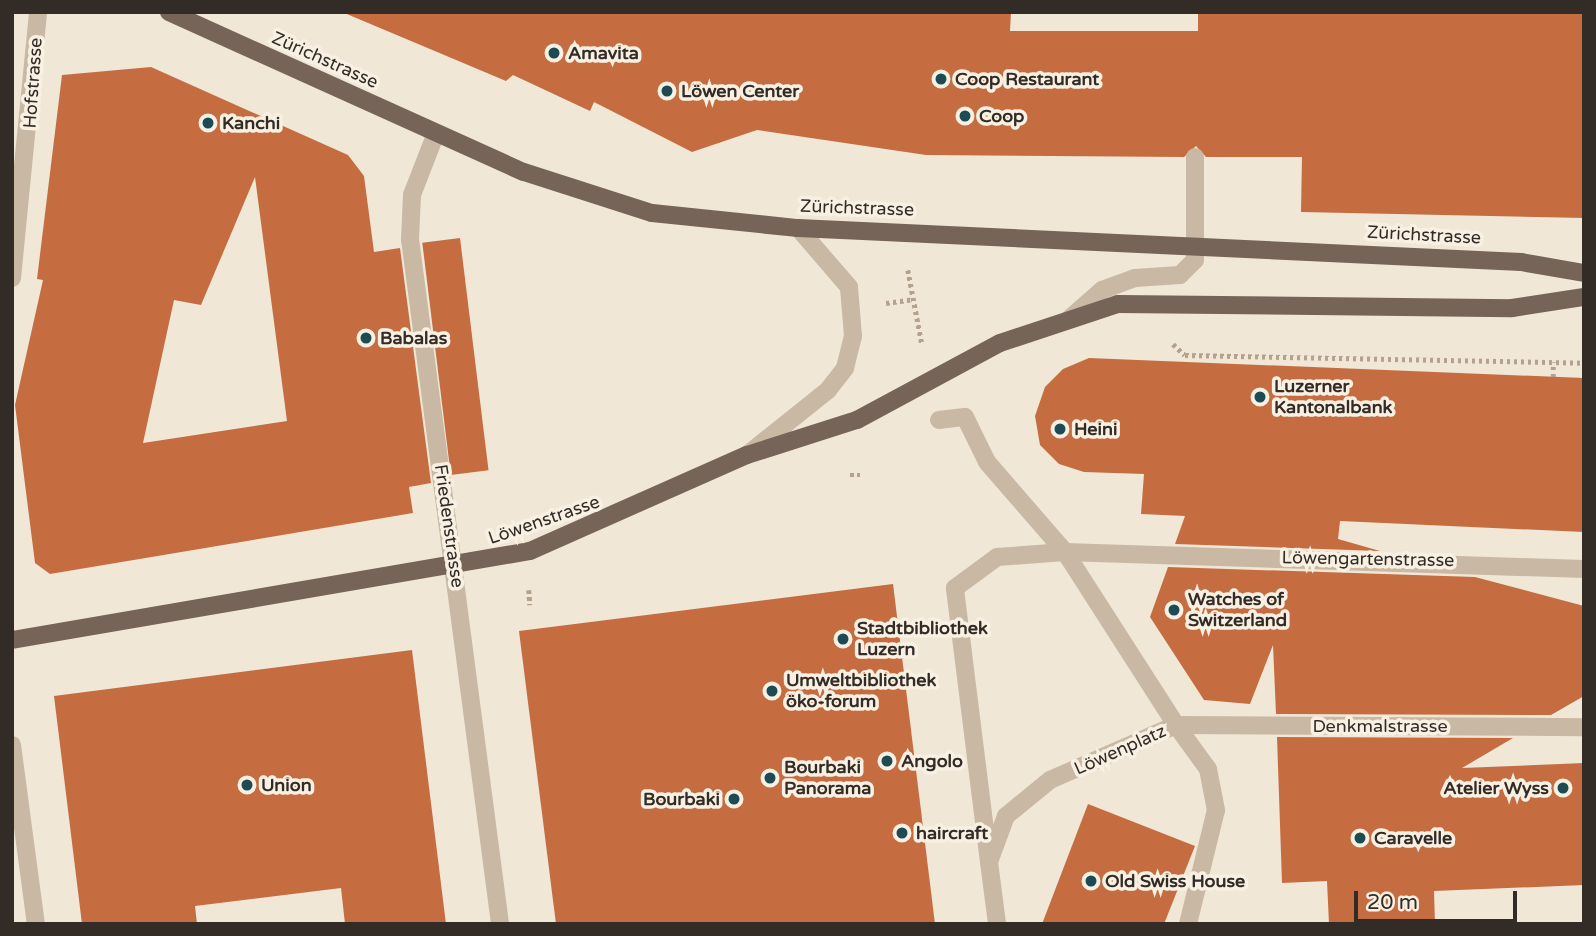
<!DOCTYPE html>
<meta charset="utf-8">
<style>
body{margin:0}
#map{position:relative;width:1596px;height:936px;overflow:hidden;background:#f0e7d7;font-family:"Varela Round",sans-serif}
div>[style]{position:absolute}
.building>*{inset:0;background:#c56d41;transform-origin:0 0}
.path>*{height:4.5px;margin-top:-2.25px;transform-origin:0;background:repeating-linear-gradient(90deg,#b4a28e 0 3.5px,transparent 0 7px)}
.lane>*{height:18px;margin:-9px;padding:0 9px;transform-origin:9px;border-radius:9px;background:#c8b8a4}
.street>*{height:18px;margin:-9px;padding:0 9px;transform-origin:9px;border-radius:9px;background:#c8b8a4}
.primary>*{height:18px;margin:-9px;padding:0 9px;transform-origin:9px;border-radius:9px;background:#756457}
.dots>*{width:19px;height:19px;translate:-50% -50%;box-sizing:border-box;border:4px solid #f8f1e3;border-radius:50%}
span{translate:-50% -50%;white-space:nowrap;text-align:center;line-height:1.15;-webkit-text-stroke:7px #f8f1e3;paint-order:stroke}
.poi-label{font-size:18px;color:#332b26;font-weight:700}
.left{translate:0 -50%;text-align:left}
.right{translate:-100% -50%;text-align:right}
.street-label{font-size:18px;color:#332b26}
.frame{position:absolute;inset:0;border:14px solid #332b26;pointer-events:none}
.scale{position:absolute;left:1354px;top:891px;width:163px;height:32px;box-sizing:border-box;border:4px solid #332b26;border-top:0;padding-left:9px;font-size:21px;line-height:24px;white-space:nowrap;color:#332b26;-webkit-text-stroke:5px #f8f1e3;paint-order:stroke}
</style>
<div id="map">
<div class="building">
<div style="clip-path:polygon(342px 12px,1011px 12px,1010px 31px,1198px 31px,1198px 12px,1584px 12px,1584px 218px,1301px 212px,1302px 157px,1206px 157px,1196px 146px,1184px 157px,926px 155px,757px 130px,692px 152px,594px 102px,590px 111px,513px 75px,506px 81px)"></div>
<div style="clip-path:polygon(evenodd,151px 67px,348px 155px,364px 176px,374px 252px,400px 248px,431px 483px,409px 487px,413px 513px,50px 574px,35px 563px,15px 405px,43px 280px,37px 279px,62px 75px,151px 67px,255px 177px,287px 421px,143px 443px,174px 300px,201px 305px,255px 177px)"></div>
<div style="left:460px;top:238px;width:234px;height:38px;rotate:83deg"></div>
<div style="clip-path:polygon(1089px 358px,1584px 378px,1584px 532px,1340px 521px,1338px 539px,1380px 551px,1175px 544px,1185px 516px,1141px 514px,1144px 474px,1084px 472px,1059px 464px,1040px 445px,1035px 416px,1045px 387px,1063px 369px)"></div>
<div style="clip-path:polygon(1168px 567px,1475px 577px,1584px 606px,1584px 696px,1551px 715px,1276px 714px,1273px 645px,1250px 704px,1204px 700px,1150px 617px)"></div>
<div style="clip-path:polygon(893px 584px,935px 924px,556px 924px,519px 631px)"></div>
<div style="clip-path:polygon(412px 650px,446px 924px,345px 924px,341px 888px,195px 906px,197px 924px,82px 924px,54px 696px)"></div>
<div style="clip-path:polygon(1277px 737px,1513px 738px,1462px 768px,1584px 763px,1584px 885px,1434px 891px,1435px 924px,1329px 924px,1327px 881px,1282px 883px)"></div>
<div style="clip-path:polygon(1088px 804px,1195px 846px,1164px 924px,1042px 924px)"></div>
</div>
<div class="path">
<div style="left:908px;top:270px;width:75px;rotate:79.3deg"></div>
<div style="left:886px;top:303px;width:27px;rotate:-8deg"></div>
<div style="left:1173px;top:344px;width:16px;rotate:43deg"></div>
<div style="left:1185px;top:355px;width:399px;rotate:1.1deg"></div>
<div style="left:1553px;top:377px;width:15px;rotate:-90deg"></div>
<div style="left:850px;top:475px;width:14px"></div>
<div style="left:529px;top:590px;width:15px;rotate:86deg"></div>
</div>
<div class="lane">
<div style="left:1068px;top:320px;width:45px;rotate:-41.4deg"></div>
<div style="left:1102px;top:290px;width:35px;rotate:-20deg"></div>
<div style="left:1135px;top:278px;width:45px;rotate:-3.8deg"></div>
<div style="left:1180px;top:275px;width:21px;rotate:-45deg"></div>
<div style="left:1195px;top:260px;width:103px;rotate:-90deg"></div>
<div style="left:1176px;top:725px;width:54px;rotate:54deg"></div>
<div style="left:1208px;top:769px;width:42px;rotate:79deg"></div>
<div style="left:1216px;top:810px;width:117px;rotate:103.8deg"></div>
</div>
<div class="street">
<div style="left:436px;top:133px;width:66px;rotate:111.2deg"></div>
<div style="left:412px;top:195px;width:44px;rotate:92.6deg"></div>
<div style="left:410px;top:239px;width:691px;rotate:82.51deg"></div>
<div style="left:12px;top:278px;width:267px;rotate:-84.4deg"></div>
<div style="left:939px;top:420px;width:26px;rotate:-7deg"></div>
<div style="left:965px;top:417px;width:50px;rotate:63.9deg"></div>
<div style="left:987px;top:462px;width:119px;rotate:49.1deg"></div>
<div style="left:1065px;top:552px;width:206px;rotate:57.3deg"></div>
<div style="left:1176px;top:725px;width:137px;rotate:156.4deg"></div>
<div style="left:1050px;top:780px;width:57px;rotate:140.7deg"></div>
<div style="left:1006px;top:816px;width:49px;rotate:110.3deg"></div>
<div style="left:989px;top:862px;width:63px;rotate:82.6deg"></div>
<div style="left:747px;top:455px;width:104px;rotate:-38.7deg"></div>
<div style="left:828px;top:390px;width:28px;rotate:-52deg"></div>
<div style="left:845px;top:368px;width:33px;rotate:-76deg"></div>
<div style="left:853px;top:336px;width:49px;rotate:-94.7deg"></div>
<div style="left:849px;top:287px;width:78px;rotate:-130.8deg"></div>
<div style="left:1176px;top:725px;width:408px;rotate:0.3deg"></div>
<div style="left:12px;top:745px;width:181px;rotate:82.4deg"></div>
<div style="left:989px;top:862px;width:276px;rotate:-97.1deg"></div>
<div style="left:955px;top:588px;width:52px;rotate:-36.4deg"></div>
<div style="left:997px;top:557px;width:68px;rotate:-4.2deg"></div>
<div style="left:1065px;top:552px;width:519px;rotate:1.88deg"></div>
</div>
<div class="primary">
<div style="left:169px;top:12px;width:389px;rotate:24.3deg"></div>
<div style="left:524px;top:172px;width:134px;rotate:17.8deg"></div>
<div style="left:652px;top:213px;width:147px;rotate:5.9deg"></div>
<div style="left:798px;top:228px;width:724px;rotate:2.69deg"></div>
<div style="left:1521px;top:262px;width:64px;rotate:9.9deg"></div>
<div style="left:12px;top:640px;width:526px;rotate:-9.75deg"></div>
<div style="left:530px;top:551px;width:237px;rotate:-23.9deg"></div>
<div style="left:747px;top:455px;width:115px;rotate:-17.7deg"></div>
<div style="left:857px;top:420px;width:162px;rotate:-28.3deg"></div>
<div style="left:1000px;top:343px;width:124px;rotate:-18.3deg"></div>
<div style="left:1118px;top:304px;width:394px;rotate:0.6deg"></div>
<div style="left:1512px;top:308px;width:73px;rotate:-8.7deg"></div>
</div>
<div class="dots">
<div style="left:554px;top:53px;background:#1c4b54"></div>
<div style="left:941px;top:79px;background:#1c4b54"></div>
<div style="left:667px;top:91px;background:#1c4b54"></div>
<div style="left:965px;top:116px;background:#1c4b54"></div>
<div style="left:208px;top:123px;background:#1c4b54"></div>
<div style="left:366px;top:338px;background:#1c4b54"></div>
<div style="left:1260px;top:397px;background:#1c4b54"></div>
<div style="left:1060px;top:429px;background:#1c4b54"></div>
<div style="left:1174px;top:610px;background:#1c4b54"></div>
<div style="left:843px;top:639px;background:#1c4b54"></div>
<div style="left:772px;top:691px;background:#1c4b54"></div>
<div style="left:887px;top:761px;background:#1c4b54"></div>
<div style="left:770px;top:778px;background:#1c4b54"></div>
<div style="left:247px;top:785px;background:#1c4b54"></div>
<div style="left:1563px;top:788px;background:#1c4b54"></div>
<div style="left:734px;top:799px;background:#1c4b54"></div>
<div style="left:902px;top:833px;background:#1c4b54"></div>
<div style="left:1360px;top:838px;background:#1c4b54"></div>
<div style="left:1091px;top:881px;background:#1c4b54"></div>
</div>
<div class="poi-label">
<span class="left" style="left:568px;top:53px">Amavita</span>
<span class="left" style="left:955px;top:79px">Coop Restaurant</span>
<span class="left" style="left:681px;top:91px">Löwen Center</span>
<span class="left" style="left:979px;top:116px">Coop</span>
<span class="left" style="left:222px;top:123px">Kanchi</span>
<span class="left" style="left:380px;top:338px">Babalas</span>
<span class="left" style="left:1274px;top:397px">Luzerner<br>Kantonalbank</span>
<span class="left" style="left:1074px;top:429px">Heini</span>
<span class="left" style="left:1188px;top:610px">Watches of<br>Switzerland</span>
<span class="left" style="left:857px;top:639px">Stadtbibliothek<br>Luzern</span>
<span class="left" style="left:786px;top:691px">Umweltbibliothek<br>öko-forum</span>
<span class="left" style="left:901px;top:761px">Angolo</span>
<span class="left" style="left:784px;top:778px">Bourbaki<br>Panorama</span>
<span class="left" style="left:261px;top:785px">Union</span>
<span class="right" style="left:1549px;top:788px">Atelier Wyss</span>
<span class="right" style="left:720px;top:799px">Bourbaki</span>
<span class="left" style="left:916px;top:833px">haircraft</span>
<span class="left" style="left:1374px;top:838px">Caravelle</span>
<span class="left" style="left:1105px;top:881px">Old Swiss House</span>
</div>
<div class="street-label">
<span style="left:325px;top:60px;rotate:24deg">Zürichstrasse</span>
<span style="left:33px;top:83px;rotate:-86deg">Hofstrasse</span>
<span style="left:857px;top:208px;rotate:2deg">Zürichstrasse</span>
<span style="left:1424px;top:235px;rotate:3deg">Zürichstrasse</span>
<span style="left:544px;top:520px;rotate:-19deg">Löwenstrasse</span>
<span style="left:449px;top:526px;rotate:82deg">Friedenstrasse</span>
<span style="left:1368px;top:559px;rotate:1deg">Löwengartenstrasse</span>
<span style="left:1380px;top:726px">Denkmalstrasse</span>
<span style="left:1120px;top:750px;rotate:-24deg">Löwenplatz</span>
</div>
<div class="frame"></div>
<div class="scale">20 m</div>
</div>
